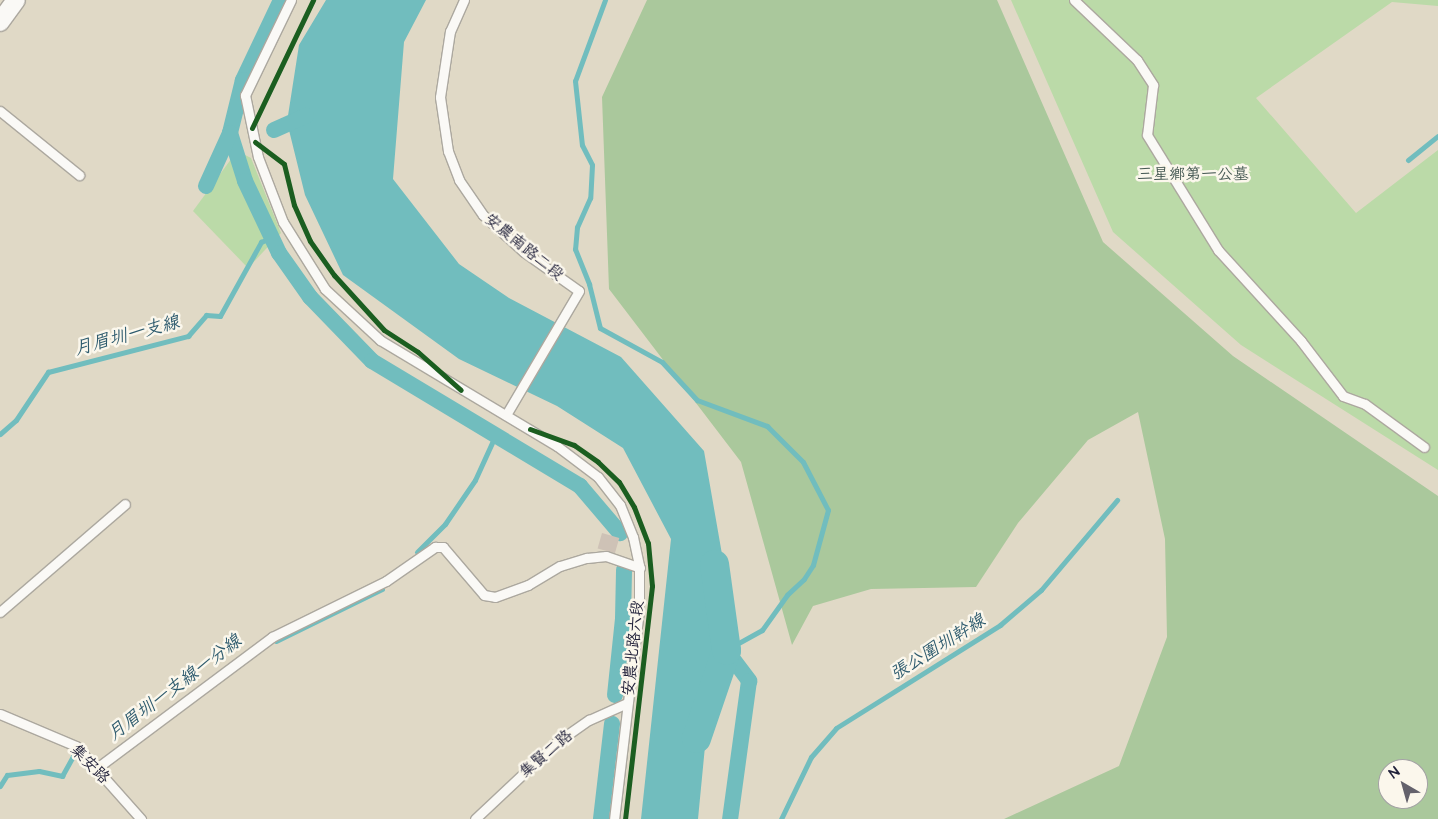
<!DOCTYPE html>
<meta charset="utf-8">
<style>
body{margin:0}
#map{position:relative;width:1438px;height:819px;overflow:hidden;background:#e0d9c6;font-family:"Architects Daughter","LXGW WenKai TC",sans-serif}
div>[style]{position:absolute}
.green>*{inset:0;background:#bbdaa8}
.forest>*{inset:0;background:#aac89c}
.water>*{inset:0;background:#71bdbe}
.stream>*{height:5px;margin:-2.5px;padding:0 2.5px;transform-origin:2.5px;border-radius:2.5px;background:#71bdbe}
.canal>*{height:16px;margin:-8px;padding:0 8px;transform-origin:8px;border-radius:8px;background:#71bdbe}
.river>*{height:29px;margin:-14.5px;padding:0 14.5px;transform-origin:14.5px;border-radius:14.5px;background:#71bdbe}
.building>*{inset:0;background:#cec2b6;transform-origin:0 0}
.roads{filter:drop-shadow(1px 0 #aca89f) drop-shadow(-1px 0 #aca89f) drop-shadow(0 1px #aca89f) drop-shadow(0 -1px #aca89f)}
.lane>*{height:9px;margin:-4.5px;padding:0 4.5px;transform-origin:4.5px;border-radius:4.5px;background:#faf9f6}
.street>*{height:18px;margin:-9px;padding:0 9px;transform-origin:9px;border-radius:9px;background:#faf9f6}
.cycleway>*{height:5px;margin:-2.5px;padding:0 2.5px;transform-origin:2.5px;border-radius:2.5px;background:#1b5e20}
span{translate:-50% -50%;white-space:nowrap;text-align:center;line-height:1.15;-webkit-text-stroke:5px #fbf7ec;paint-order:stroke}
.park-label{font-size:16px;color:#475a54}
.street-label{font-size:16px;color:#22223b}
.water-label{font-size:18px;color:#2e5b6e;font-style:italic}
.north{position:absolute;left:1378px;top:759px;width:50px;height:50px;box-sizing:border-box;background:#fbf7ec;border:1px solid #a4a2a5;border-radius:50%;rotate:322deg;font-size:14px;font-weight:700;line-height:20px;text-align:center;color:#22223b}
.north::after{content:'';display:block;margin:auto;width:18px;height:22px;background:#64626c;clip-path:polygon(50% 0,100% 100%,50% 72%,0 100%)}
</style>
<div id="map">
<div class="green">
<div style="clip-path:polygon(1011px 0,1438px 0,1438px 6px,1392px 2px,1256px 98px,1356px 213px,1438px 150px,1438px 470px,1241px 345px,1113px 232px)"></div>
<div style="clip-path:polygon(237px 151px,251px 158px,281px 233px,248px 268px,193px 211px)"></div>
</div>
<div class="forest">
<div style="clip-path:polygon(evenodd,647px 0,997px 0,1103px 242px,1233px 356px,1438px 496px,1438px 819px,1004px 819px,1119px 766px,1167px 637px,1165px 539px,1138px 412px,1088px 440px,1018px 523px,976px 587px,871px 589px,813px 606px,792px 645px,741px 462px,609px 289px,602px 97px,647px 0,1388px 769px,1418px 769px,1418px 799px,1388px 799px,1388px 769px)"></div>
</div>
<div class="water">
<div style="clip-path:polygon(326px 0,426px 0,404px 42px,393px 179px,459px 264px,509px 298px,621px 357px,704px 451px,723px 560px,698px 819px,641px 819px,671px 539px,623px 448px,557px 406px,459px 359px,343px 275px,305px 195px,287px 122px,299px 45px)"></div>
</div>
<div class="stream">
<div style="left:605px;top:0;width:86px;rotate:110.3deg"></div>
<div style="left:575px;top:81px;width:64px;rotate:83.8deg"></div>
<div style="left:582px;top:145px;width:22px;rotate:63deg"></div>
<div style="left:592px;top:165px;width:33px;rotate:93deg"></div>
<div style="left:590px;top:198px;width:32px;rotate:114deg"></div>
<div style="left:577px;top:227px;width:22px;rotate:95deg"></div>
<div style="left:575px;top:249px;width:38px;rotate:68deg"></div>
<div style="left:589px;top:284px;width:45px;rotate:76deg"></div>
<div style="left:600px;top:328px;width:71px;rotate:28.7deg"></div>
<div style="left:662px;top:362px;width:52px;rotate:47.4deg"></div>
<div style="left:697px;top:400px;width:75px;rotate:20.4deg"></div>
<div style="left:767px;top:426px;width:51px;rotate:45deg"></div>
<div style="left:803px;top:462px;width:54px;rotate:62.5deg"></div>
<div style="left:828px;top:510px;width:57px;rotate:105.3deg"></div>
<div style="left:813px;top:565px;width:17px;rotate:123deg"></div>
<div style="left:804px;top:579px;width:23px;rotate:137deg"></div>
<div style="left:787px;top:595px;width:43px;rotate:125.5deg"></div>
<div style="left:762px;top:630px;width:41px;rotate:150.9deg"></div>
<div style="left:1408px;top:160px;width:38px;rotate:-39deg"></div>
<div style="left:0;top:434px;width:21px;rotate:-41deg"></div>
<div style="left:16px;top:420px;width:58px;rotate:-56.3deg"></div>
<div style="left:48px;top:372px;width:145px;rotate:-14.4deg"></div>
<div style="left:188px;top:336px;width:28px;rotate:-49deg"></div>
<div style="left:206px;top:315px;width:14px;rotate:4deg"></div>
<div style="left:220px;top:316px;width:85px;rotate:-61deg"></div>
<div style="left:261px;top:242px;width:12px;rotate:-24deg"></div>
<div style="left:417px;top:552px;width:40px;rotate:-45deg"></div>
<div style="left:445px;top:524px;width:53px;rotate:-55.7deg"></div>
<div style="left:475px;top:480px;width:51px;rotate:-65.5deg"></div>
<div style="left:276px;top:641px;width:118px;rotate:-26.1deg"></div>
<div style="left:0;top:786px;width:13px;rotate:-58deg"></div>
<div style="left:7px;top:775px;width:32px;rotate:-7deg"></div>
<div style="left:39px;top:771px;width:24px;rotate:12deg"></div>
<div style="left:62px;top:776px;width:26px;rotate:-61deg"></div>
<div style="left:75px;top:753px;width:21px;rotate:49deg"></div>
<div style="left:781px;top:819px;width:69px;rotate:-64.2deg"></div>
<div style="left:811px;top:757px;width:38px;rotate:-49deg"></div>
<div style="left:836px;top:728px;width:194px;rotate:-32.1deg"></div>
<div style="left:1000px;top:625px;width:54px;rotate:-40.5deg"></div>
<div style="left:1041px;top:590px;width:118px;rotate:-49.8deg"></div>
</div>
<div class="canal">
<div style="left:281px;top:0;width:89px;rotate:115.4deg"></div>
<div style="left:243px;top:80px;width:55px;rotate:103.8deg"></div>
<div style="left:230px;top:133px;width:50px;rotate:72.6deg"></div>
<div style="left:245px;top:181px;width:80px;rotate:64.7deg"></div>
<div style="left:279px;top:253px;width:54px;rotate:54.8deg"></div>
<div style="left:310px;top:297px;width:89px;rotate:45.9deg"></div>
<div style="left:372px;top:361px;width:243px;rotate:31deg"></div>
<div style="left:580px;top:486px;width:62px;rotate:49.6deg"></div>
<div style="left:274px;top:130px;width:35px;rotate:-24deg"></div>
<div style="left:206px;top:186px;width:58px;rotate:-65.6deg"></div>
<div style="left:726px;top:650px;width:39px;rotate:53deg"></div>
<div style="left:749px;top:681px;width:139px;rotate:97.8deg"></div>
<div style="left:615px;top:695px;width:76px;rotate:-84deg"></div>
<div style="left:623px;top:619px;width:49px;rotate:-88.8deg"></div>
<div style="left:601px;top:819px;width:96px;rotate:-83.4deg"></div>
</div>
<div class="river">
<div style="left:696px;top:738px;width:93px;rotate:-71.2deg"></div>
<div style="left:726px;top:650px;width:87px;rotate:-97.9deg"></div>
</div>
<div class="building">
<div style="left:602px;top:533px;width:18px;height:16px;rotate:16deg"></div>
</div>
<div class="roads">
<div class="lane">
<div style="left:291px;top:0;width:106px;rotate:115.8deg"></div>
<div style="left:245px;top:95px;width:63px;rotate:78.2deg"></div>
<div style="left:258px;top:157px;width:70px;rotate:69deg"></div>
<div style="left:283px;top:222px;width:79px;rotate:57.9deg"></div>
<div style="left:325px;top:289px;width:75px;rotate:42.8deg"></div>
<div style="left:380px;top:340px;width:206px;rotate:30.9deg"></div>
<div style="left:557px;top:446px;width:51px;rotate:37.1deg"></div>
<div style="left:598px;top:477px;width:36px;rotate:52deg"></div>
<div style="left:620px;top:505px;width:35px;rotate:68deg"></div>
<div style="left:633px;top:537px;width:30px;rotate:78deg"></div>
<div style="left:639px;top:566px;width:44px;rotate:90deg"></div>
<div style="left:639px;top:610px;width:210px;rotate:96.8deg"></div>
<div style="left:464px;top:0;width:34px;rotate:114deg"></div>
<div style="left:450px;top:31px;width:67px;rotate:98.6deg"></div>
<div style="left:440px;top:97px;width:55px;rotate:81.6deg"></div>
<div style="left:448px;top:151px;width:31px;rotate:69deg"></div>
<div style="left:459px;top:180px;width:42px;rotate:55.6deg"></div>
<div style="left:483px;top:215px;width:55px;rotate:42.1deg"></div>
<div style="left:524px;top:252px;width:67px;rotate:35.3deg"></div>
<div style="left:579px;top:291px;width:144px;rotate:120.5deg"></div>
<div style="left:1074px;top:0;width:87px;rotate:43.6deg"></div>
<div style="left:1137px;top:60px;width:30px;rotate:57deg"></div>
<div style="left:1153px;top:85px;width:50px;rotate:96.8deg"></div>
<div style="left:1147px;top:135px;width:135px;rotate:58.3deg"></div>
<div style="left:1218px;top:250px;width:123px;rotate:47.6deg"></div>
<div style="left:1301px;top:341px;width:69px;rotate:52.6deg"></div>
<div style="left:1343px;top:396px;width:23px;rotate:20deg"></div>
<div style="left:1365px;top:404px;width:73px;rotate:36.1deg"></div>
<div style="left:0;top:111px;width:102px;rotate:39deg"></div>
<div style="left:0;top:612px;width:165px;rotate:-40.8deg"></div>
<div style="left:0;top:714px;width:82px;rotate:22.8deg"></div>
<div style="left:76px;top:746px;width:98px;rotate:48.3deg"></div>
<div style="left:97px;top:768px;width:219px;rotate:-36.8deg"></div>
<div style="left:272px;top:637px;width:127px;rotate:-26.2deg"></div>
<div style="left:386px;top:581px;width:60px;rotate:-34.8deg"></div>
<div style="left:435px;top:547px;width:8px"></div>
<div style="left:443px;top:547px;width:63px;rotate:49.5deg"></div>
<div style="left:484px;top:595px;width:11px;rotate:10deg"></div>
<div style="left:495px;top:597px;width:35px;rotate:-20deg"></div>
<div style="left:528px;top:585px;width:37px;rotate:-31deg"></div>
<div style="left:560px;top:566px;width:28px;rotate:-17deg"></div>
<div style="left:587px;top:558px;width:19px;rotate:-6deg"></div>
<div style="left:606px;top:556px;width:36px;rotate:19deg"></div>
<div style="left:475px;top:819px;width:112px;rotate:-43.2deg"></div>
<div style="left:557px;top:742px;width:39px;rotate:-35deg"></div>
<div style="left:589px;top:720px;width:42px;rotate:-24.1deg"></div>
</div>
<div class="street">
<div style="left:0;top:22px;width:27px;rotate:-54deg"></div>
</div>
</div>
<div class="cycleway">
<div style="left:252px;top:128px;width:142px;rotate:-64.5deg"></div>
<div style="left:255px;top:142px;width:36px;rotate:37deg"></div>
<div style="left:284px;top:164px;width:42px;rotate:76.3deg"></div>
<div style="left:294px;top:205px;width:39px;rotate:66deg"></div>
<div style="left:310px;top:241px;width:42px;rotate:54.8deg"></div>
<div style="left:334px;top:275px;width:74px;rotate:47.7deg"></div>
<div style="left:384px;top:330px;width:40px;rotate:32.9deg"></div>
<div style="left:418px;top:352px;width:57px;rotate:41.5deg"></div>
<div style="left:530px;top:429px;width:47px;rotate:20deg"></div>
<div style="left:574px;top:445px;width:29px;rotate:35deg"></div>
<div style="left:598px;top:462px;width:29px;rotate:44deg"></div>
<div style="left:619px;top:482px;width:29px;rotate:59deg"></div>
<div style="left:634px;top:507px;width:39px;rotate:69deg"></div>
<div style="left:648px;top:543px;width:43px;rotate:84.7deg"></div>
<div style="left:652px;top:586px;width:235px;rotate:96.6deg"></div>
</div>
<div class="park-label">
<span style="left:1193px;top:174px">三星鄉第一公墓</span>
</div>
<div class="street-label">
<span style="left:524px;top:247px;rotate:39deg">安農南路二段</span>
<span style="left:633px;top:648px;rotate:-84deg">安農北路六段</span>
<span style="left:546px;top:754px;rotate:-41deg">集賢二路</span>
<span style="left:90px;top:764px;rotate:45deg">集安路</span>
</div>
<div class="water-label">
<span style="left:127px;top:336px;rotate:-15deg">月眉圳一支線</span>
<span style="left:938px;top:648px;rotate:-32deg">張公圍圳幹線</span>
<span style="left:175px;top:688px;rotate:-37deg">月眉圳一支線一分線</span>
</div>
<div class="north">N</div>
</div>
